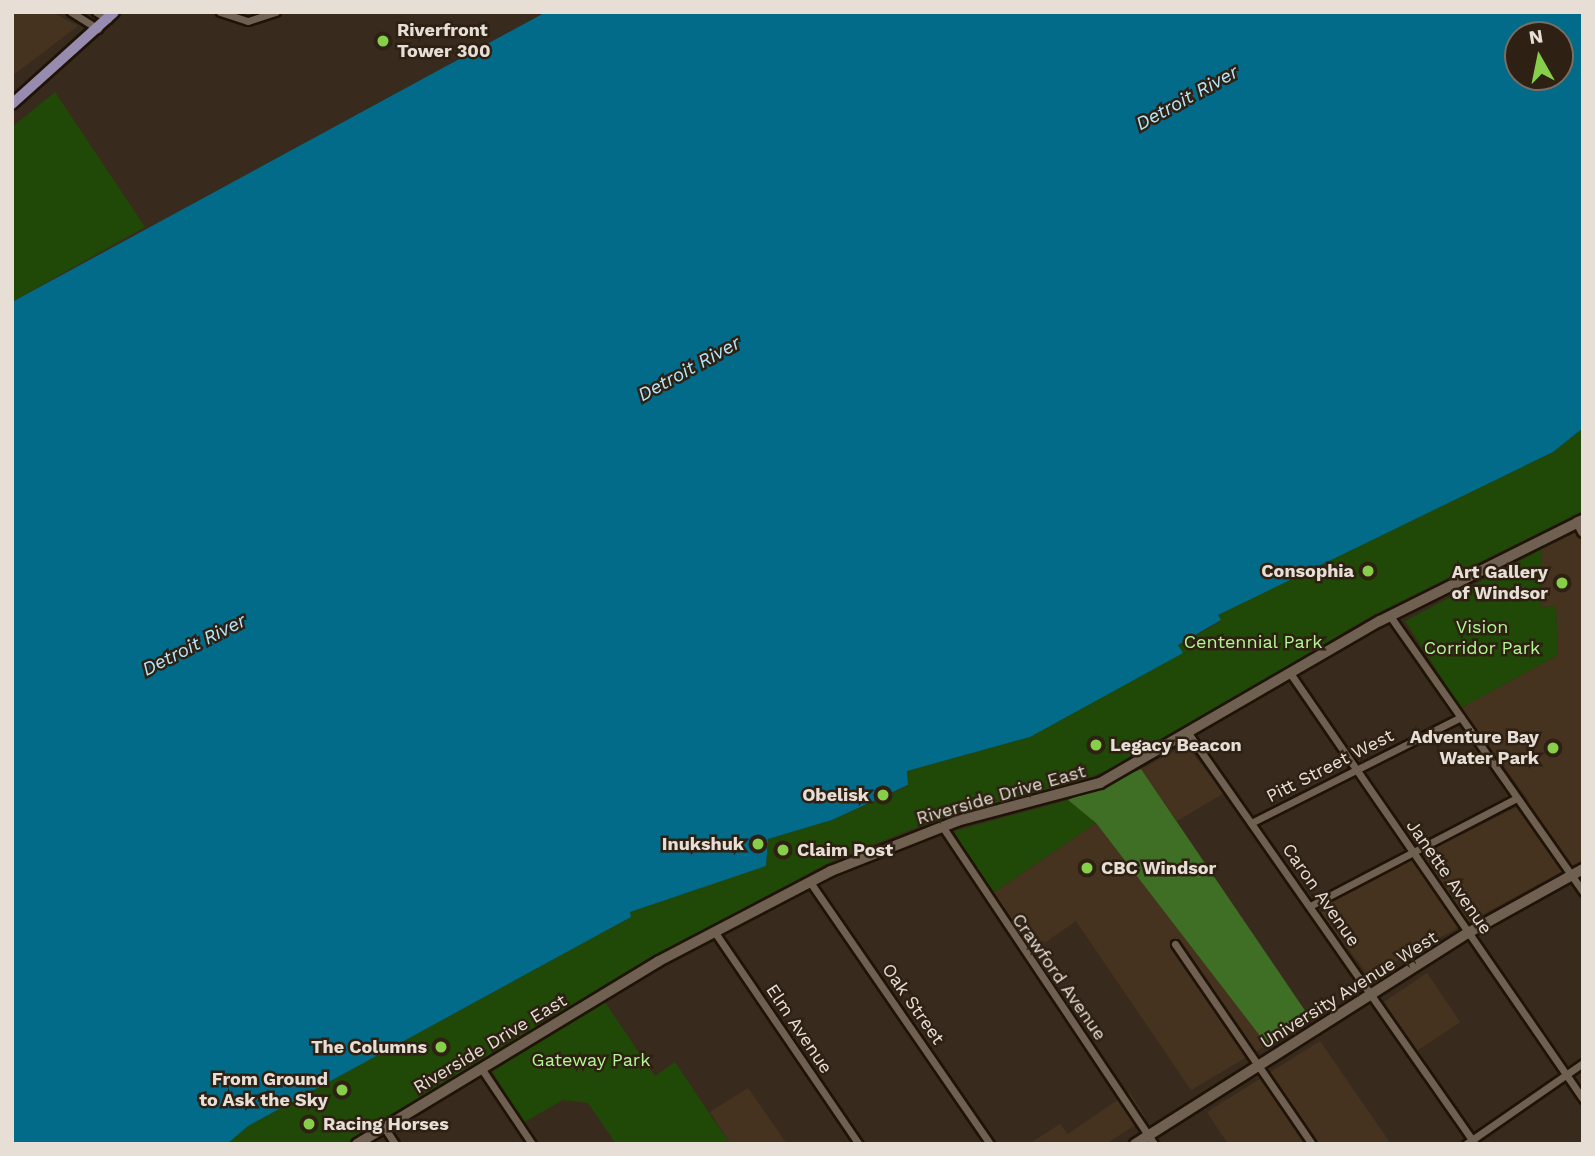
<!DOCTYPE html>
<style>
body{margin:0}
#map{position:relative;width:1595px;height:1156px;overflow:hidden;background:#382b1d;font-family:"Work Sans",sans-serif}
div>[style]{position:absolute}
.built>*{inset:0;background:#453320;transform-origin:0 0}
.green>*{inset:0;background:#204806}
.forest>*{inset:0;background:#3f6e25}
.water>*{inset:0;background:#016b89}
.roads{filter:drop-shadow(2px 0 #1f1307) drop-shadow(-2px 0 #1f1307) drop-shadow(0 2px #1f1307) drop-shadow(0 -2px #1f1307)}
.street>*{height:7px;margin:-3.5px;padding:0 3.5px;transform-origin:3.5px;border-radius:3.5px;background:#6f6051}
.secondary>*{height:10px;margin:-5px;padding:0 5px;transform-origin:5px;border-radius:5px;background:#6f6051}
.primary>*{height:10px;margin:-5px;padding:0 5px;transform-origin:5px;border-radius:5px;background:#978cb0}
.dots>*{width:19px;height:19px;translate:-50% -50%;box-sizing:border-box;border:4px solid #2e2114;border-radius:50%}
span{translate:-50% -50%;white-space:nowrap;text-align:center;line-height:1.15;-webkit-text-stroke:5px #2e2114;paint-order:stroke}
.poi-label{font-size:18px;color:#e7dfd6;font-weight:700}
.left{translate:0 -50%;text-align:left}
.right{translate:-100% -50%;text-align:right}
.park-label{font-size:18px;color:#b3f794}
.street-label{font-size:18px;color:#e7dfd6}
.water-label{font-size:19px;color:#b5e6fb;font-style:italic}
.frame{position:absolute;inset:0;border:14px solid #e7dfd6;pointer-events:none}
.north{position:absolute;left:1504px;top:21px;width:70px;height:70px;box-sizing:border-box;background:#2e2114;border:2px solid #786d62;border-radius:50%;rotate:351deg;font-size:19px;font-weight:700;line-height:28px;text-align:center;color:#e7dfd6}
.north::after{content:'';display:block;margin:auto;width:24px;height:32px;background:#87cf4b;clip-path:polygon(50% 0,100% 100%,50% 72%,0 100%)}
</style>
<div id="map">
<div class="built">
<div style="clip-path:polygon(12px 12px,52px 12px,78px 26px,12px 76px)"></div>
<div style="clip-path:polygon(1583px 529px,1583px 860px,1369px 976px,1316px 907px,1529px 801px,1461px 708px,1558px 655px,1556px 606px,1541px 607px,1542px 549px)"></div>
<div style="clip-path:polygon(1186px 745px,1224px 793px,1177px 821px,1141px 769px)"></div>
<div style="clip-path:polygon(1096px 823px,1267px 1045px,1191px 1090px,1076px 921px,1030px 953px,990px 895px)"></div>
<div style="left:1427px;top:973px;width:59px;height:52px;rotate:56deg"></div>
<div style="clip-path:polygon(1320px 1041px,1391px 1144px,1228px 1144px,1207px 1112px)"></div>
<div style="clip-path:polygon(748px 1088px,787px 1144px,730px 1144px,710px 1112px)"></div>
<div style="clip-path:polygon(1129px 1092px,1146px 1118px,1106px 1144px,1029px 1144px,1060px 1124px,1068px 1134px)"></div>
</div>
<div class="green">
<div style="clip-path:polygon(55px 92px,145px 227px,12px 302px,12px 127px)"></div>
<div style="clip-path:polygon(1583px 428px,1583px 511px,1366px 619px,1134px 760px,1056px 790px,920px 826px,834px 860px,640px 964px,345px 1144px,227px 1144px,248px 1126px,631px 917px,630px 912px,766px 866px,768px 839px,832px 820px,908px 786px,907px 771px,1030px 737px,1182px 652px,1177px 646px,1221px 621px,1217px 615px,1553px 452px)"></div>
<div style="clip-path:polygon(1542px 549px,1541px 607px,1556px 606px,1558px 655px,1461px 708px,1405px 621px)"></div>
<div style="clip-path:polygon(1068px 800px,1096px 823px,990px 895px,954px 831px)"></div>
<div style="clip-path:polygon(604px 1001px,655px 1076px,675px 1062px,730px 1144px,616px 1144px,588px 1103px,563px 1100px,523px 1123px,492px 1071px)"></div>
</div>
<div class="forest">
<div style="clip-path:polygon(1141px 769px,1310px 1018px,1267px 1045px,1096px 823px,1068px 800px)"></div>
</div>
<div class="water">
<div style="clip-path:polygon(evenodd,546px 12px,1583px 12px,1583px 428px,1553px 452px,1218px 615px,1221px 620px,1178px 645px,1183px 653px,1030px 737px,907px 771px,908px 785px,832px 820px,768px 839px,766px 866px,630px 912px,631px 917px,248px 1126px,227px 1144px,12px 1144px,12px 302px,546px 12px,1518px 35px,1560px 35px,1560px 77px,1518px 77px,1518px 35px)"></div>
</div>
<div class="roads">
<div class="street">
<div style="left:71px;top:12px;width:32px;rotate:32deg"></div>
<div style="left:96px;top:12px;width:14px;rotate:30deg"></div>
<div style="left:220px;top:12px;width:29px;rotate:18deg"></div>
<div style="left:248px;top:21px;width:29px;rotate:-18deg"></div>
<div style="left:1390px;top:616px;width:337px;rotate:55deg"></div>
<div style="left:1290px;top:673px;width:517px;rotate:55.48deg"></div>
<div style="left:1188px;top:733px;width:501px;rotate:55.07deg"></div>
<div style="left:1251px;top:823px;width:235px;rotate:-26.8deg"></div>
<div style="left:942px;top:826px;width:382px;rotate:56.3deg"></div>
<div style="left:810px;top:882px;width:318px;rotate:55.5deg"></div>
<div style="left:1310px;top:906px;width:233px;rotate:-27.6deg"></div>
<div style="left:714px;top:931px;width:258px;rotate:55.8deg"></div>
<div style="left:1175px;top:944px;width:242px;rotate:55.6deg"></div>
<div style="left:481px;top:1068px;width:92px;rotate:56.1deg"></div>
<div style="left:384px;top:1127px;width:20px;rotate:57deg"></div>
<div style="left:1466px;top:1144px;width:142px;rotate:-34.7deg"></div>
</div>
<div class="secondary">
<div style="left:1578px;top:522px;width:11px;rotate:63deg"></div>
<div style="left:357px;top:1144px;width:353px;rotate:-31.2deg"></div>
<div style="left:659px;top:961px;width:194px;rotate:-27.6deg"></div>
<div style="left:831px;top:871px;width:136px;rotate:-21.6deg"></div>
<div style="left:957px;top:821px;width:148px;rotate:-14.9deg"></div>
<div style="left:1100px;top:783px;width:323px;rotate:-30.1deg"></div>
<div style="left:1380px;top:621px;width:227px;rotate:-26.5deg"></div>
<div style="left:1135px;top:1144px;width:394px;rotate:-32.4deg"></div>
<div style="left:1468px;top:933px;width:132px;rotate:-29.1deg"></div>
</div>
<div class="primary">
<div style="left:12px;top:104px;width:137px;rotate:-42deg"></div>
</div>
</div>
<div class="dots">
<div style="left:383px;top:41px;background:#87cf4b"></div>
<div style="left:1368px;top:571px;background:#87cf4b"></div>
<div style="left:1562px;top:583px;background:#87cf4b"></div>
<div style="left:1096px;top:745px;background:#87cf4b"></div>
<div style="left:1553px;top:748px;background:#87cf4b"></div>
<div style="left:883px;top:795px;background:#87cf4b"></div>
<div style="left:758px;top:844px;background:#87cf4b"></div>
<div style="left:783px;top:850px;background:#87cf4b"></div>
<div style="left:1087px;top:868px;background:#87cf4b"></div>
<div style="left:441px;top:1047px;background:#87cf4b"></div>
<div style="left:342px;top:1090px;background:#87cf4b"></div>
<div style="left:309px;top:1124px;background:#87cf4b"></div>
</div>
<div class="poi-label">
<span class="left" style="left:397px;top:41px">Riverfront<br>Tower 300</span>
<span class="right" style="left:1354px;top:571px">Consophia</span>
<span class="right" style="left:1548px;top:583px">Art Gallery<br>of Windsor</span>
<span class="right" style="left:1539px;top:748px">Adventure Bay<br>Water Park</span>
<span class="left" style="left:1110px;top:745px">Legacy Beacon</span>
<span class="right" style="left:869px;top:795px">Obelisk</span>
<span class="right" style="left:744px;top:844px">Inukshuk</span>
<span class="left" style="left:797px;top:850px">Claim Post</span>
<span class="left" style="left:1101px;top:868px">CBC Windsor</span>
<span class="right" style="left:427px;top:1047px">The Columns</span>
<span class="right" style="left:328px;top:1090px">From Ground<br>to Ask the Sky</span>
<span class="left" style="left:323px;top:1124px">Racing Horses</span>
</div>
<div class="park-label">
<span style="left:1482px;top:638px">Vision<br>Corridor Park</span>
<span style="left:1253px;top:642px">Centennial Park</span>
<span style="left:591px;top:1060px">Gateway Park</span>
</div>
<div class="street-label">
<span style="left:1330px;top:766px;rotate:-27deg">Pitt Street West</span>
<span style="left:1001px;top:795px;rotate:-16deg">Riverside Drive East</span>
<span style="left:1449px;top:877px;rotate:55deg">Janette Avenue</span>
<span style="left:1321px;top:895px;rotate:55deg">Caron Avenue</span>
<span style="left:1059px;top:977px;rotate:55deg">Crawford Avenue</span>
<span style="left:1349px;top:990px;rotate:-32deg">University Avenue West</span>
<span style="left:913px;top:1004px;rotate:55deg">Oak Street</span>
<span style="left:799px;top:1029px;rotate:56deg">Elm Avenue</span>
<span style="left:490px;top:1044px;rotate:-31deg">Riverside Drive East</span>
</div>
<div class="water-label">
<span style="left:1187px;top:98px;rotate:-29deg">Detroit River</span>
<span style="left:689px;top:369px;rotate:-29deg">Detroit River</span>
<span style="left:194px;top:645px;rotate:-27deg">Detroit River</span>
</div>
<div class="frame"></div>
<div class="north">N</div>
</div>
